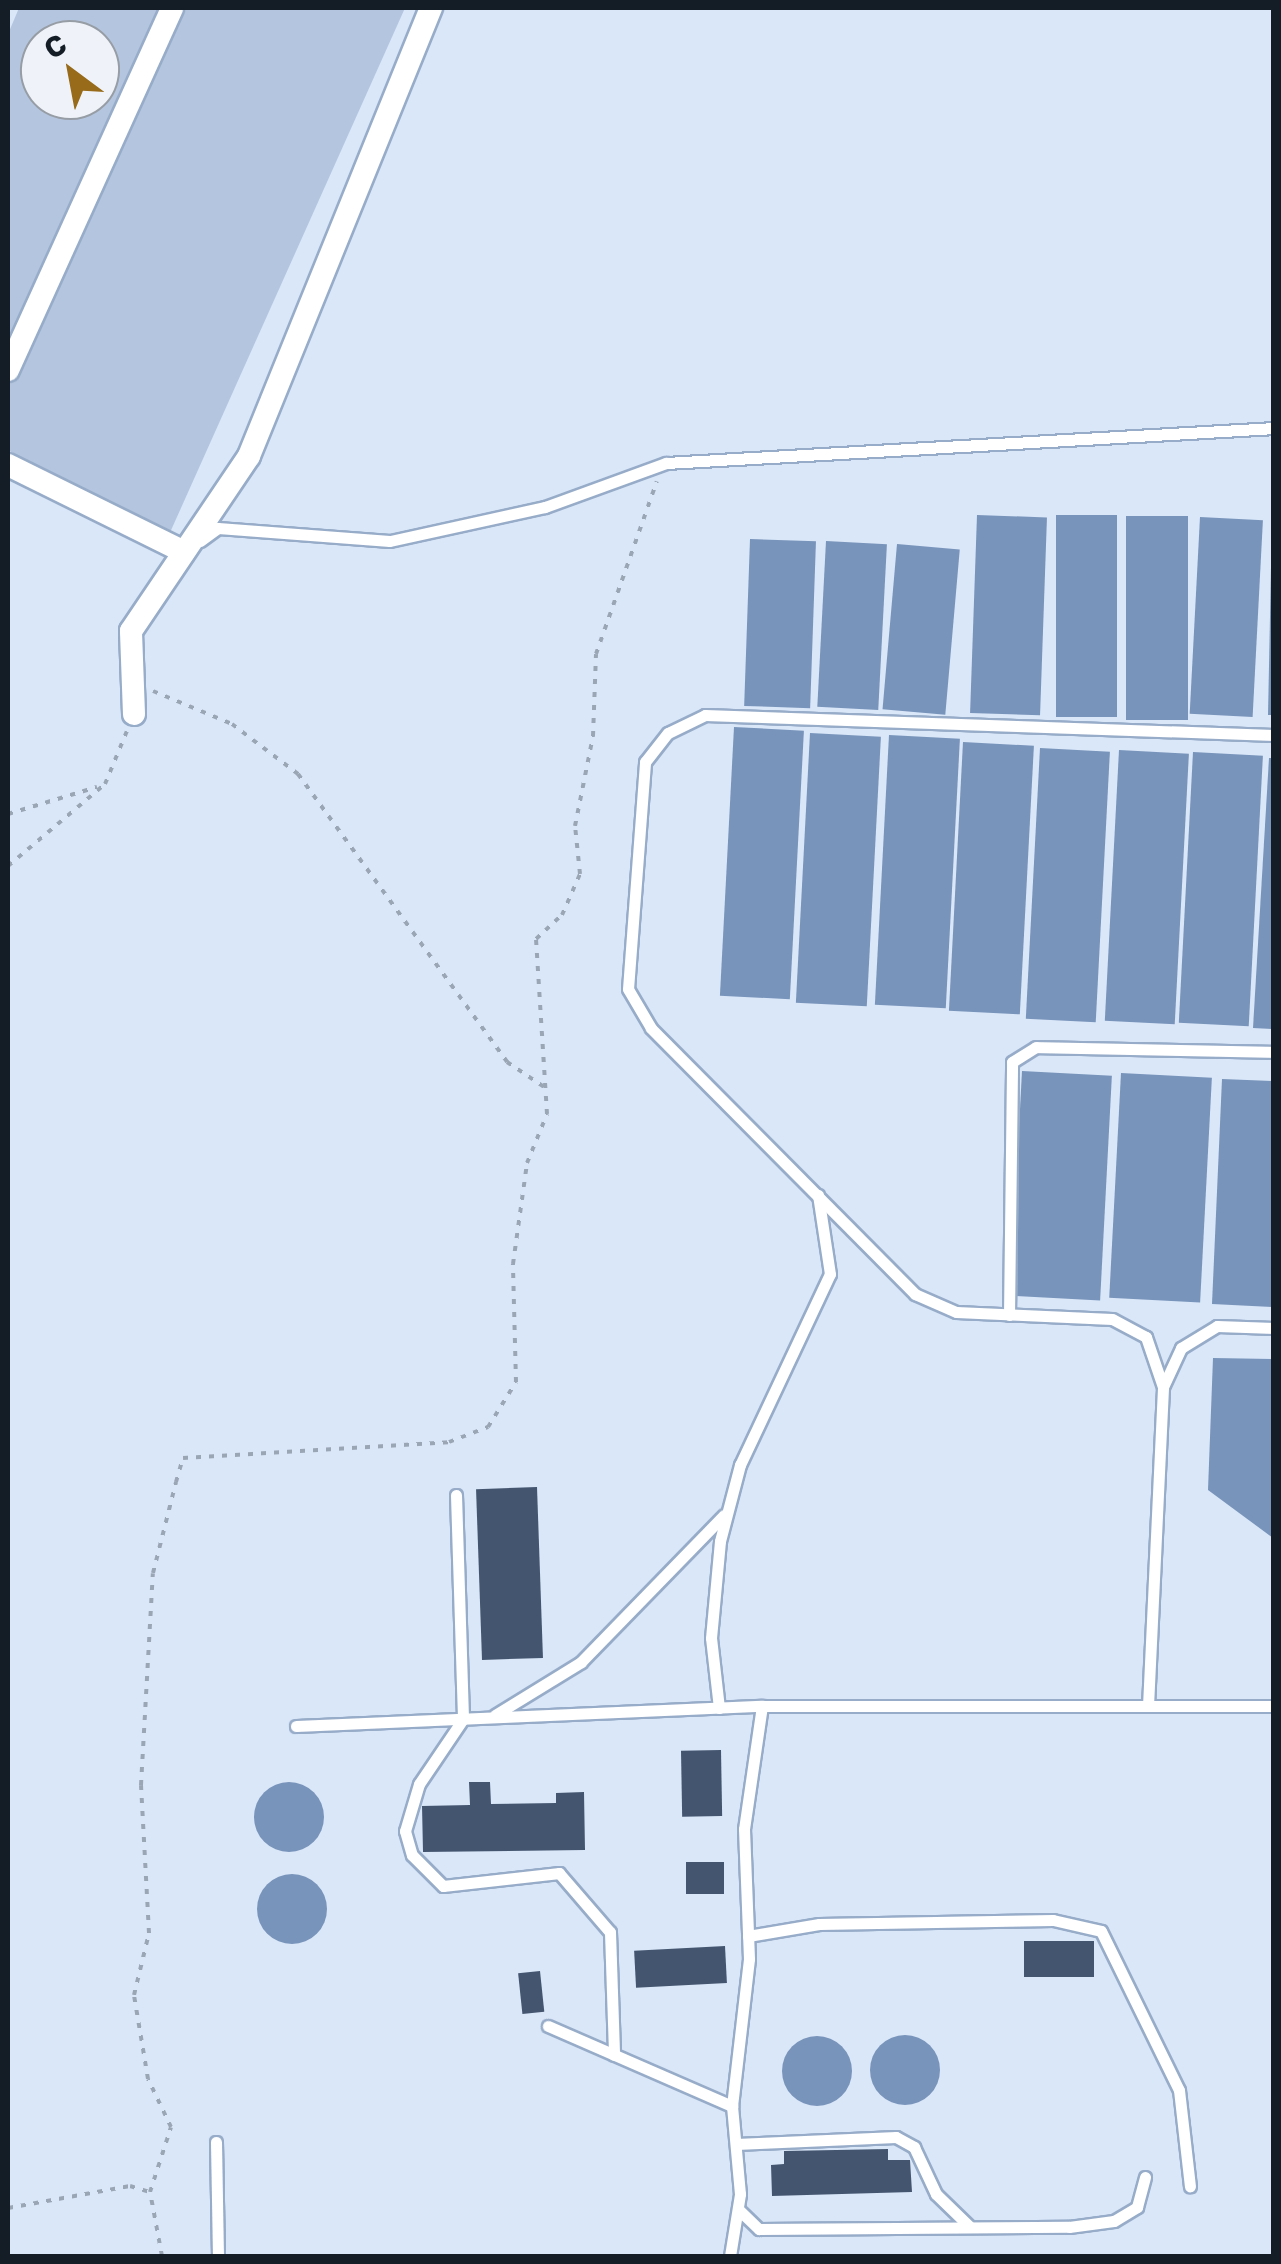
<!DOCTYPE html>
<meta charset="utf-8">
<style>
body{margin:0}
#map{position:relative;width:1281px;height:2264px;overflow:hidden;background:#dae7f9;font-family:"Golos Text",sans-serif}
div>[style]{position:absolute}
.green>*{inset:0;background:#b4c6df}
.water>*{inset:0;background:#7894ba;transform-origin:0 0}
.round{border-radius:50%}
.building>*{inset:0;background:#44566f;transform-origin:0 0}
.path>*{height:4px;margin-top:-2px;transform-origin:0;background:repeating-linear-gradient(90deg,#9ba6b5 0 5px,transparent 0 13px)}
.roads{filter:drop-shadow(2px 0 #97acc8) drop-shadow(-2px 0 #97acc8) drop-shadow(0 2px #97acc8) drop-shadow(0 -2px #97acc8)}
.service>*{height:11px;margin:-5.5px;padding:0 5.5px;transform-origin:5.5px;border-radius:5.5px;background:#fff}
.minor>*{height:22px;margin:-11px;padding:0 11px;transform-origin:11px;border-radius:11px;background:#fff}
span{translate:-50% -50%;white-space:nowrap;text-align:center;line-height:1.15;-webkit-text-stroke:10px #eff3f9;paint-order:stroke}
.frame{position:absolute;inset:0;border:10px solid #141c26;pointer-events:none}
.north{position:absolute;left:20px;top:20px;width:100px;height:100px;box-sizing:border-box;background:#eff3f9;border:2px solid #979da5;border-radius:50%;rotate:328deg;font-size:28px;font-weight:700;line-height:40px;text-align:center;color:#141c26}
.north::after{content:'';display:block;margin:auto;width:35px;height:45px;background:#986b1a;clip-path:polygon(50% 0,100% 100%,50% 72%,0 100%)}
</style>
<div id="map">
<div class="green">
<div style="clip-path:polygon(evenodd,19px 8px,405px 8px,168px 537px,8px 450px,8px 34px,19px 8px,40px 40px,100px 40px,100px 100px,40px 100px,40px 40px)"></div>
</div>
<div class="water">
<div style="left:977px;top:515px;width:70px;height:198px;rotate:2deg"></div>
<div style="left:1056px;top:515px;width:61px;height:202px"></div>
<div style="left:1126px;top:516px;width:62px;height:204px"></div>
<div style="left:1200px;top:517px;width:63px;height:197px;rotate:3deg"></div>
<div style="clip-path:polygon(1272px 518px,1274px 518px,1273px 715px,1268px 715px)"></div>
<div style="left:750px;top:539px;width:66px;height:167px;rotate:2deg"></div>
<div style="left:826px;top:541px;width:61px;height:166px;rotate:3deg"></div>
<div style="left:897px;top:544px;width:63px;height:166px;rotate:5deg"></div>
<div style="left:734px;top:727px;width:70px;height:269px;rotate:3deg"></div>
<div style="left:810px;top:733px;width:71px;height:270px;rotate:3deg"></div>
<div style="left:889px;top:735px;width:71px;height:270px;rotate:3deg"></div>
<div style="left:963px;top:742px;width:71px;height:269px;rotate:3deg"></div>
<div style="left:1040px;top:748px;width:70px;height:271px;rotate:3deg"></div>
<div style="left:1119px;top:750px;width:70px;height:271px;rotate:3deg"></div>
<div style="left:1193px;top:752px;width:70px;height:271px;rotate:3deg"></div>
<div style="clip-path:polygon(1269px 758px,1274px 758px,1273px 1029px,1253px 1028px)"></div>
<div style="left:1022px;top:1071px;width:90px;height:225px;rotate:3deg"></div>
<div style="left:1121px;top:1073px;width:91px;height:225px;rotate:3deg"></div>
<div style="clip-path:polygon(1222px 1079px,1273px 1081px,1273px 1307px,1212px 1304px)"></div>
<div style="clip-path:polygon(1213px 1358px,1273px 1359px,1273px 1538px,1208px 1490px)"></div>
<div class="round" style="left:254px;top:1782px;width:70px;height:70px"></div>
<div class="round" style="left:257px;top:1874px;width:70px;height:70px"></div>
<div class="round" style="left:870px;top:2035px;width:70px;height:70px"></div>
<div class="round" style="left:782px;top:2036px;width:70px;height:70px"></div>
</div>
<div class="building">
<div style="left:537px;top:1487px;width:171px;height:61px;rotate:88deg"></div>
<div style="left:721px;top:1750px;width:66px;height:40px;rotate:89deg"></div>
<div style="clip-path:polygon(469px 1782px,490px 1782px,491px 1804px,556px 1803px,556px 1793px,584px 1792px,585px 1850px,423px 1852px,422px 1806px,470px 1805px)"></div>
<div style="left:724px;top:1862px;width:32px;height:38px;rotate:90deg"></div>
<div style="left:1024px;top:1941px;width:70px;height:36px"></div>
<div style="left:725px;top:1946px;width:37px;height:91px;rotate:87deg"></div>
<div style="left:540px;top:1971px;width:41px;height:22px;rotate:84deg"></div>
<div style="clip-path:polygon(888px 2149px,888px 2160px,910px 2160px,912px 2192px,772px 2196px,771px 2165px,784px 2164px,784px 2151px)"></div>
</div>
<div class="path">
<div style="left:153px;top:691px;width:86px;rotate:22.7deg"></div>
<div style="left:232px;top:724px;width:83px;rotate:37.1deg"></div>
<div style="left:298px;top:774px;width:356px;rotate:54deg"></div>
<div style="left:507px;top:1062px;width:45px;rotate:34deg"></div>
<div style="left:8px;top:814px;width:93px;rotate:-16.9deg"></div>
<div style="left:8px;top:866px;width:127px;rotate:-40.2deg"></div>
<div style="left:105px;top:784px;width:57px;rotate:-67.5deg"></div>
<div style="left:8px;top:2208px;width:124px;rotate:-10.2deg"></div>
<div style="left:130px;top:2186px;width:21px;rotate:17deg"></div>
<div style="left:162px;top:2256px;width:65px;rotate:-100.6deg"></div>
<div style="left:150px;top:2192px;width:68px;rotate:-72.1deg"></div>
<div style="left:171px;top:2127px;width:53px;rotate:-115.6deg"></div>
<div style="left:148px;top:2079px;width:85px;rotate:-99.5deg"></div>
<div style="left:134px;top:1995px;width:64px;rotate:-76.4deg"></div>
<div style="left:149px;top:1933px;width:148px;rotate:-93.1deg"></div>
<div style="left:141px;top:1785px;width:212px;rotate:-86.8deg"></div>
<div style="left:153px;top:1573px;width:94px;rotate:-75.8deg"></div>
<div style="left:176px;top:1482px;width:25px;rotate:-74deg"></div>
<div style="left:183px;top:1458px;width:266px;rotate:-3.4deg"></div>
<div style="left:449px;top:1442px;width:42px;rotate:-21deg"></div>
<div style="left:488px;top:1427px;width:53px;rotate:-58.1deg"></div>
<div style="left:516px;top:1382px;width:118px;rotate:-91.5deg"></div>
<div style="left:513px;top:1264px;width:102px;rotate:-82.1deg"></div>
<div style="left:527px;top:1163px;width:53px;rotate:-67.8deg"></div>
<div style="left:547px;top:1114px;width:175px;rotate:-93.6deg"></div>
<div style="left:536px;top:939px;width:35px;rotate:-43deg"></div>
<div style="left:562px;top:915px;width:45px;rotate:-66.3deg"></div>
<div style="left:580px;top:874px;width:48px;rotate:-95.9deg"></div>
<div style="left:575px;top:826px;width:92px;rotate:-78.7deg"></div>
<div style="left:593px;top:736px;width:82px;rotate:-87.9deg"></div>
<div style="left:596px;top:654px;width:183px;rotate:-70.6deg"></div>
</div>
<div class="roads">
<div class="service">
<div style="left:200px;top:541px;width:22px;rotate:-36deg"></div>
<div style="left:218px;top:528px;width:172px;rotate:4.3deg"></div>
<div style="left:390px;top:541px;width:159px;rotate:-12.4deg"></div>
<div style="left:545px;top:507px;width:129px;rotate:-20deg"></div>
<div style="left:666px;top:463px;width:609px;rotate:-3.29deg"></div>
<div style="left:1009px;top:1315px;width:253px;rotate:-89.3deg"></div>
<div style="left:1012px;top:1062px;width:28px;rotate:-32deg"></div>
<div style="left:1036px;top:1047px;width:238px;rotate:1.2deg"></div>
<div style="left:1163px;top:1387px;width:43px;rotate:-65.2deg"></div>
<div style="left:1181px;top:1348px;width:42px;rotate:-31.4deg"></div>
<div style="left:1217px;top:1326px;width:57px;rotate:2deg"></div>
<div style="left:456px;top:1495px;width:224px;rotate:88.2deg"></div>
<div style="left:463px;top:1719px;width:78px;rotate:124.1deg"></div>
<div style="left:419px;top:1784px;width:49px;rotate:106.6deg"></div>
<div style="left:405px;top:1831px;width:25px;rotate:74deg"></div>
<div style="left:412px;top:1855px;width:44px;rotate:45deg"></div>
<div style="left:443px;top:1886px;width:117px;rotate:-6.4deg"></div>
<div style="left:559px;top:1873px;width:78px;rotate:49.2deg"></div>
<div style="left:610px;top:1932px;width:123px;rotate:88.1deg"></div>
<div style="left:1148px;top:1706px;width:319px;rotate:-87.3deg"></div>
<div style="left:1163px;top:1387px;width:53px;rotate:-108.8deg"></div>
<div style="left:1146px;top:1337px;width:38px;rotate:-152deg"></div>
<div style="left:1112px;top:1319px;width:156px;rotate:-177.4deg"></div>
<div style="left:956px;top:1312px;width:45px;rotate:-156.3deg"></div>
<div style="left:915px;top:1294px;width:375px;rotate:-134.8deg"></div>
<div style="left:651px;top:1028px;width:45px;rotate:-120.5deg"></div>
<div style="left:628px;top:989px;width:228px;rotate:-85.7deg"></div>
<div style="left:645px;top:762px;width:37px;rotate:-52deg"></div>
<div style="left:668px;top:733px;width:41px;rotate:-25.9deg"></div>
<div style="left:705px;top:715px;width:569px;rotate:2.01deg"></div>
<div style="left:719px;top:1708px;width:70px;rotate:-96.5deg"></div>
<div style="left:711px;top:1638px;width:97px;rotate:-84.7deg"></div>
<div style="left:720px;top:1541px;width:79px;rotate:-75.3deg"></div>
<div style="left:740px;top:1465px;width:211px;rotate:-64.8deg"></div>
<div style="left:830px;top:1274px;width:80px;rotate:-98.6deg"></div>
<div style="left:495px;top:1715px;width:101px;rotate:-31.6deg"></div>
<div style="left:581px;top:1662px;width:205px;rotate:-45.8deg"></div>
<div style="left:296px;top:1726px;width:466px;rotate:-2.5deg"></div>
<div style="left:762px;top:1706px;width:512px"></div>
<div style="left:748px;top:1936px;width:72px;rotate:-9.6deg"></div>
<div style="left:819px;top:1924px;width:234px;rotate:-1deg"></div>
<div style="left:1053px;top:1920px;width:49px;rotate:12.9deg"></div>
<div style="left:1101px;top:1931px;width:177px;rotate:63.9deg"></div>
<div style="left:1179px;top:2090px;width:97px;rotate:83.5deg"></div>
<div style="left:548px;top:2026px;width:201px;rotate:23.5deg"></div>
<div style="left:216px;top:2142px;width:114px;rotate:89deg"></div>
<div style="left:736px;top:2144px;width:160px;rotate:-2.5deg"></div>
<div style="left:896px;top:2137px;width:21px;rotate:29deg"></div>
<div style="left:914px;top:2147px;width:52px;rotate:64.9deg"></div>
<div style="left:936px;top:2194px;width:47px;rotate:44.1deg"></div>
<div style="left:738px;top:2209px;width:29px;rotate:44deg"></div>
<div style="left:759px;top:2229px;width:310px;rotate:-0.4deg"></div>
<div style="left:1069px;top:2227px;width:45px;rotate:-7.6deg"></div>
<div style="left:1114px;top:2221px;width:27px;rotate:-31deg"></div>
<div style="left:1137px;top:2207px;width:31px;rotate:-75deg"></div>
<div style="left:730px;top:2256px;width:63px;rotate:-80.8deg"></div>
<div style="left:740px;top:2194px;width:88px;rotate:-95.2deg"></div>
<div style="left:732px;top:2106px;width:148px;rotate:-83.4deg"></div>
<div style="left:749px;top:1959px;width:130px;rotate:-92.2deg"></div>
<div style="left:744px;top:1829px;width:124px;rotate:-81.7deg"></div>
</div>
<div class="minor">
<div style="left:8px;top:370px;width:397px;rotate:-65.6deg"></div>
<div style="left:8px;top:465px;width:196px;rotate:26.3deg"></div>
<div style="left:134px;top:714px;width:83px;rotate:-92.1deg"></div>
<div style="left:131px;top:631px;width:211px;rotate:-56deg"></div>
<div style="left:249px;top:456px;width:484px;rotate:-67.9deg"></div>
</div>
</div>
<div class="frame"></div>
<div class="north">С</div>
</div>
